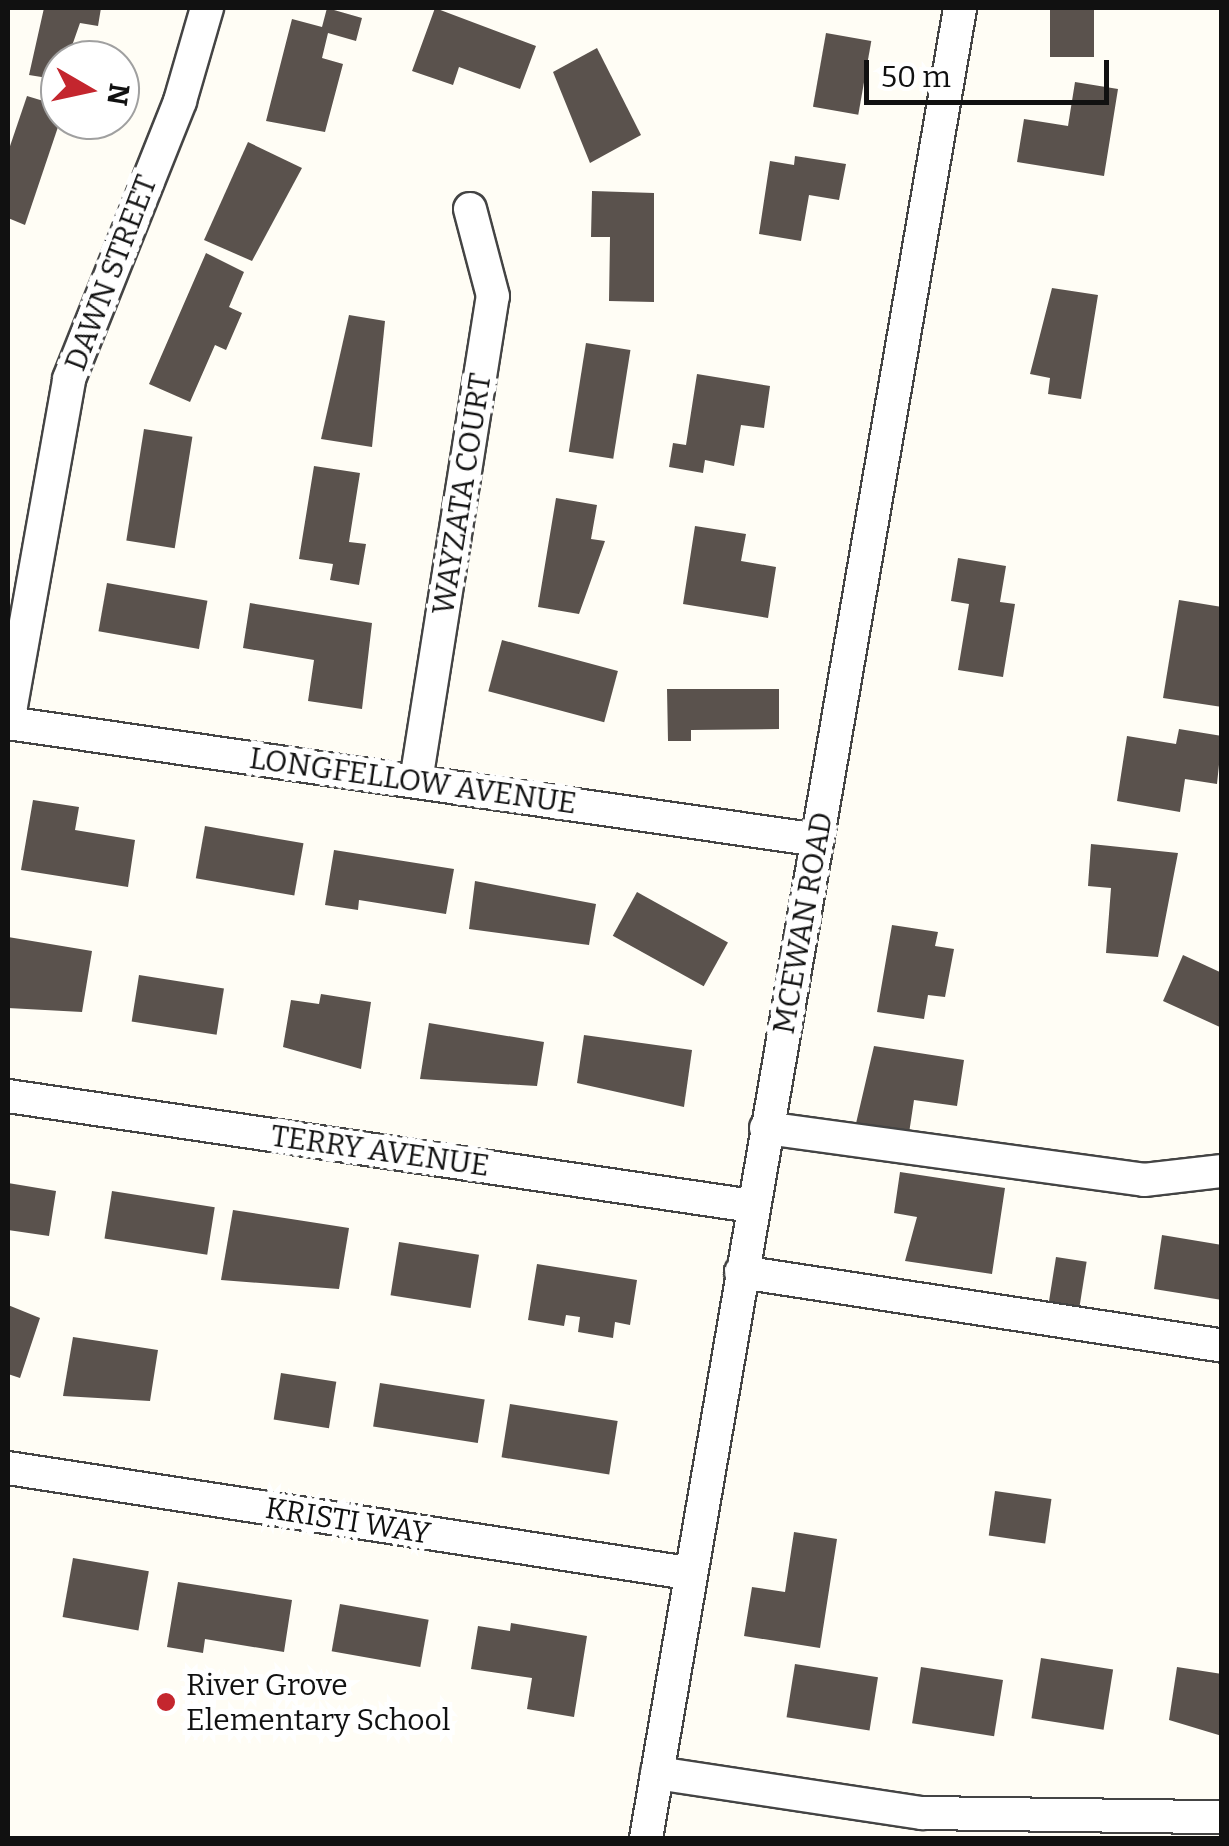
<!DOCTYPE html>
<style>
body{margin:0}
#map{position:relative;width:1229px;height:1846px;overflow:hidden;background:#fffdf5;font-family:Bitter,serif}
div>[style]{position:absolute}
.building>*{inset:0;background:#5a524d;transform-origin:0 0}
.roads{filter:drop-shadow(2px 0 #444) drop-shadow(-2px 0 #444) drop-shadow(0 2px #444) drop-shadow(0 -2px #444)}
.minor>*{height:32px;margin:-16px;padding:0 16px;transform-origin:16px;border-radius:16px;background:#fff}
.dots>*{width:28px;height:28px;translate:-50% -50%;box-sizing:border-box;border:5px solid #fff;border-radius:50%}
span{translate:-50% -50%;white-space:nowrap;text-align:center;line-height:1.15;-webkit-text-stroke:10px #fff;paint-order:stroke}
.street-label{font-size:30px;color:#111}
.poi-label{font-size:30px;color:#111}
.left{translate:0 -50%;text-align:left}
.frame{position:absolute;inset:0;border:10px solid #111;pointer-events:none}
.north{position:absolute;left:40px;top:40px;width:100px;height:100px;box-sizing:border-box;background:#fff;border:2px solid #a0a0a0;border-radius:50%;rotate:99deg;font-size:28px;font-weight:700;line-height:40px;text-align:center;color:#111}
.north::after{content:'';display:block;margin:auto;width:35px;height:45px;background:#c4262e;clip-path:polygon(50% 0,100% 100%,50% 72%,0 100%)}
.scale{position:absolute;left:864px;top:60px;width:245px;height:45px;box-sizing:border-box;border:5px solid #111;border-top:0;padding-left:12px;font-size:30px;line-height:35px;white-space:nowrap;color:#111;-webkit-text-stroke:8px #fff;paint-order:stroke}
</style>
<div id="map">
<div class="building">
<div style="clip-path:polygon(44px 8px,101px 8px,98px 26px,80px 23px,60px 80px,29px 75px)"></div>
<div style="clip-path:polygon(327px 8px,362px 18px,356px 41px,328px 33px,322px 58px,343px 64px,325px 132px,266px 121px,292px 19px,322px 27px)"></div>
<div style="clip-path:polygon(435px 8px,536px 46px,520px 89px,459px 67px,453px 85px,412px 71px)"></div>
<div style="left:1050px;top:8px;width:44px;height:49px"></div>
<div style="left:826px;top:33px;width:46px;height:75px;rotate:10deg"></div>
<div style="clip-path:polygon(597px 48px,641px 135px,590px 163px,553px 72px)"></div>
<div style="clip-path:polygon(1075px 82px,1118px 89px,1104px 176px,1017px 162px,1024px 119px,1068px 126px)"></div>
<div style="clip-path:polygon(27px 96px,60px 106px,60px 121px,25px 225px,8px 218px,8px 152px)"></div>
<div style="clip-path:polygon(248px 142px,302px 168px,252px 261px,204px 240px)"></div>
<div style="clip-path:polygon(795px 156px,846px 164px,839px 200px,809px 195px,801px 241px,759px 234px,770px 161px,794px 165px)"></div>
<div style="clip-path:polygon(592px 191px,654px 193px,654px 302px,609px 301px,610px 237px,591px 237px)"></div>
<div style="clip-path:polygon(206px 253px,244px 272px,229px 307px,242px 313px,226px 350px,215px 345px,190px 402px,149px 384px)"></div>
<div style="clip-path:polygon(1052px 288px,1098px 295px,1081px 399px,1048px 394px,1050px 378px,1030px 374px)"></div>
<div style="clip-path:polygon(349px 315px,385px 321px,372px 447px,321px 439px)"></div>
<div style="left:586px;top:343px;width:45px;height:110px;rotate:9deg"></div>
<div style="clip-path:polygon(697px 374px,770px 386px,764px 428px,741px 425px,734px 466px,705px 460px,703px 473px,669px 467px,673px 443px,686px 445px)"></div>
<div style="left:144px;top:429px;width:49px;height:113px;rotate:9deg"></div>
<div style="clip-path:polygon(314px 466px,360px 473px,349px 542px,366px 544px,359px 585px,330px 580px,333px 564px,299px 559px)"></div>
<div style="clip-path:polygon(556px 498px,597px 505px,591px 539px,605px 541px,579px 614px,538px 607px)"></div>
<div style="clip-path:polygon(695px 526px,746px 534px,741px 561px,776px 567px,768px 618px,683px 604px)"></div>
<div style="clip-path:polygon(958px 558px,1006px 566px,1000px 602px,1015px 604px,1003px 677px,958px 670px,969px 604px,951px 601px)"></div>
<div style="left:107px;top:583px;width:102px;height:49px;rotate:10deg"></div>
<div style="clip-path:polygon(1179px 600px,1222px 607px,1222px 707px,1163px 698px)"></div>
<div style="clip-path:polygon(250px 603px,372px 623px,362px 709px,308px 701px,314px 660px,243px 648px)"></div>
<div style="left:502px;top:640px;width:120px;height:53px;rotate:15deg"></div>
<div style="clip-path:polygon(667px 689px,779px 689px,779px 729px,691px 730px,691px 741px,668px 741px)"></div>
<div style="clip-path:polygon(1179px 729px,1222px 736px,1217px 784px,1185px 779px,1180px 812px,1117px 801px,1127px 736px,1176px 744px)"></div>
<div style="clip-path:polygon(33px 800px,79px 807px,75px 830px,135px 840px,128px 887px,21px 870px)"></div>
<div style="left:205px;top:826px;width:100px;height:53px;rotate:10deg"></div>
<div style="clip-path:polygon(1091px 844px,1178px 853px,1158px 957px,1106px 953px,1111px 888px,1088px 886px)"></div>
<div style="clip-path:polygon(334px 850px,454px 869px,446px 914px,359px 900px,358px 910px,325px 905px)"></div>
<div style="clip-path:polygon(475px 881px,596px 904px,589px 945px,469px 929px)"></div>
<div style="left:637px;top:892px;width:104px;height:50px;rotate:29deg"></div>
<div style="clip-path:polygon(892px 925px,938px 932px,935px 946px,954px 949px,945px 997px,928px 995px,924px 1019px,877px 1012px)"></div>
<div style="clip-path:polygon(8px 937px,92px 951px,82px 1012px,8px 1008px)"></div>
<div style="clip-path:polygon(1183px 955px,1222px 973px,1222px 1028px,1163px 1001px)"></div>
<div style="left:139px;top:975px;width:86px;height:47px;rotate:9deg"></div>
<div style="clip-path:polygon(321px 994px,371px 1002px,361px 1069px,283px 1047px,291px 1000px,319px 1004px)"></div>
<div style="clip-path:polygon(429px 1023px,544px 1042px,537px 1086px,420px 1079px)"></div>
<div style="clip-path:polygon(584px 1035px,692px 1050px,684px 1107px,577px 1083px)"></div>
<div style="clip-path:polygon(874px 1046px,964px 1060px,957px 1106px,914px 1100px,908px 1140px,854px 1132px)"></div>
<div style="clip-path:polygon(900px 1172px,1005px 1188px,992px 1274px,905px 1261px,917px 1217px,894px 1213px)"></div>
<div style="clip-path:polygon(8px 1183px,56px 1191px,49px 1236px,8px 1230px)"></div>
<div style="left:112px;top:1191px;width:104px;height:48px;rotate:9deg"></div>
<div style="clip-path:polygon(233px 1210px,349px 1228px,339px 1289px,221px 1280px)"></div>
<div style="clip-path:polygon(1162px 1235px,1222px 1245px,1222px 1300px,1154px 1289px)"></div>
<div style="left:399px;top:1242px;width:81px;height:54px;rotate:9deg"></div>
<div style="left:1056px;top:1257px;width:31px;height:46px;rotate:9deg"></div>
<div style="clip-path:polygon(537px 1264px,637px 1280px,630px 1325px,615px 1322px,613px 1338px,578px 1332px,580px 1317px,566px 1315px,564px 1326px,528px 1320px)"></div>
<div style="clip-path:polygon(8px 1305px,40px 1318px,20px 1378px,8px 1374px)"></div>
<div style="clip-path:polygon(73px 1337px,158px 1350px,150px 1401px,63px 1396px)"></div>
<div style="left:281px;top:1373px;width:56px;height:47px;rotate:9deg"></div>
<div style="left:380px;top:1383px;width:106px;height:44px;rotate:9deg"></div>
<div style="left:510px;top:1404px;width:109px;height:54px;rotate:9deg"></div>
<div style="left:995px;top:1491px;width:57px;height:45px;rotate:8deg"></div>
<div style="clip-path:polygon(794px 1532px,837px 1539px,820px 1648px,744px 1636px,752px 1587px,785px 1592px)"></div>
<div style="left:73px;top:1558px;width:77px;height:60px;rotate:10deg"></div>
<div style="clip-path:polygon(178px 1582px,292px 1600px,284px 1652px,205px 1639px,203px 1653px,167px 1647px)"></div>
<div style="left:340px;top:1604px;width:90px;height:48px;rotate:10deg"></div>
<div style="clip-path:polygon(511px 1623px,587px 1636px,574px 1717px,527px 1709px,532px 1678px,471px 1669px,478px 1626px,510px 1631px)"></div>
<div style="left:1041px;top:1658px;width:73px;height:61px;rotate:9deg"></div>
<div style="left:795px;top:1664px;width:84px;height:54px;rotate:9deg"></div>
<div style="left:921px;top:1667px;width:83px;height:57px;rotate:9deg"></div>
<div style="clip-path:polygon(1177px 1667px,1222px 1674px,1222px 1736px,1169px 1720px)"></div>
</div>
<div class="roads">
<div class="minor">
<div style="left:8px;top:723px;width:818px;rotate:8.22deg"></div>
<div style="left:8px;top:723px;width:349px;rotate:-79.9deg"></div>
<div style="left:69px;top:379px;width:299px;rotate:-68.2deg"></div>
<div style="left:180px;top:101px;width:97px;rotate:-73.8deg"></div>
<div style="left:416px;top:781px;width:491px;rotate:-81deg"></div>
<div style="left:493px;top:296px;width:90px;rotate:-104.8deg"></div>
<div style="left:8px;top:1096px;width:752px;rotate:8.41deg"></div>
<div style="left:766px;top:1128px;width:382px;rotate:7.8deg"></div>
<div style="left:1144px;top:1180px;width:79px;rotate:-6.6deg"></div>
<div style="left:741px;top:1272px;width:487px;rotate:8.7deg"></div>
<div style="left:8px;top:1468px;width:688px;rotate:8.78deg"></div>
<div style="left:657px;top:1773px;width:268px;rotate:8.6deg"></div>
<div style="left:922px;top:1813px;width:300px;rotate:0.8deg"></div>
<div style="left:646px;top:1838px;width:1857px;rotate:-80.26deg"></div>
</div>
</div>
<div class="dots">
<div style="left:166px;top:1702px;background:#c4262e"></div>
</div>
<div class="street-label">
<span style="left:111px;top:273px;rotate:-69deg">DAWN STREET</span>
<span style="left:462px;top:494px;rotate:-81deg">WAYZATA COURT</span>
<span style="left:413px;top:781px;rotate:8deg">LONGFELLOW AVENUE</span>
<span style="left:803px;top:923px;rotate:-80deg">MCEWAN ROAD</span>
<span style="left:380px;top:1151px;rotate:8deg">TERRY AVENUE</span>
<span style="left:348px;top:1521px;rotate:9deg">KRISTI WAY</span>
</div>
<div class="poi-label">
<span class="left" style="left:186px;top:1702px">River Grove<br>Elementary School</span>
</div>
<div class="frame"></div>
<div class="north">N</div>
<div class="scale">50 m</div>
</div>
